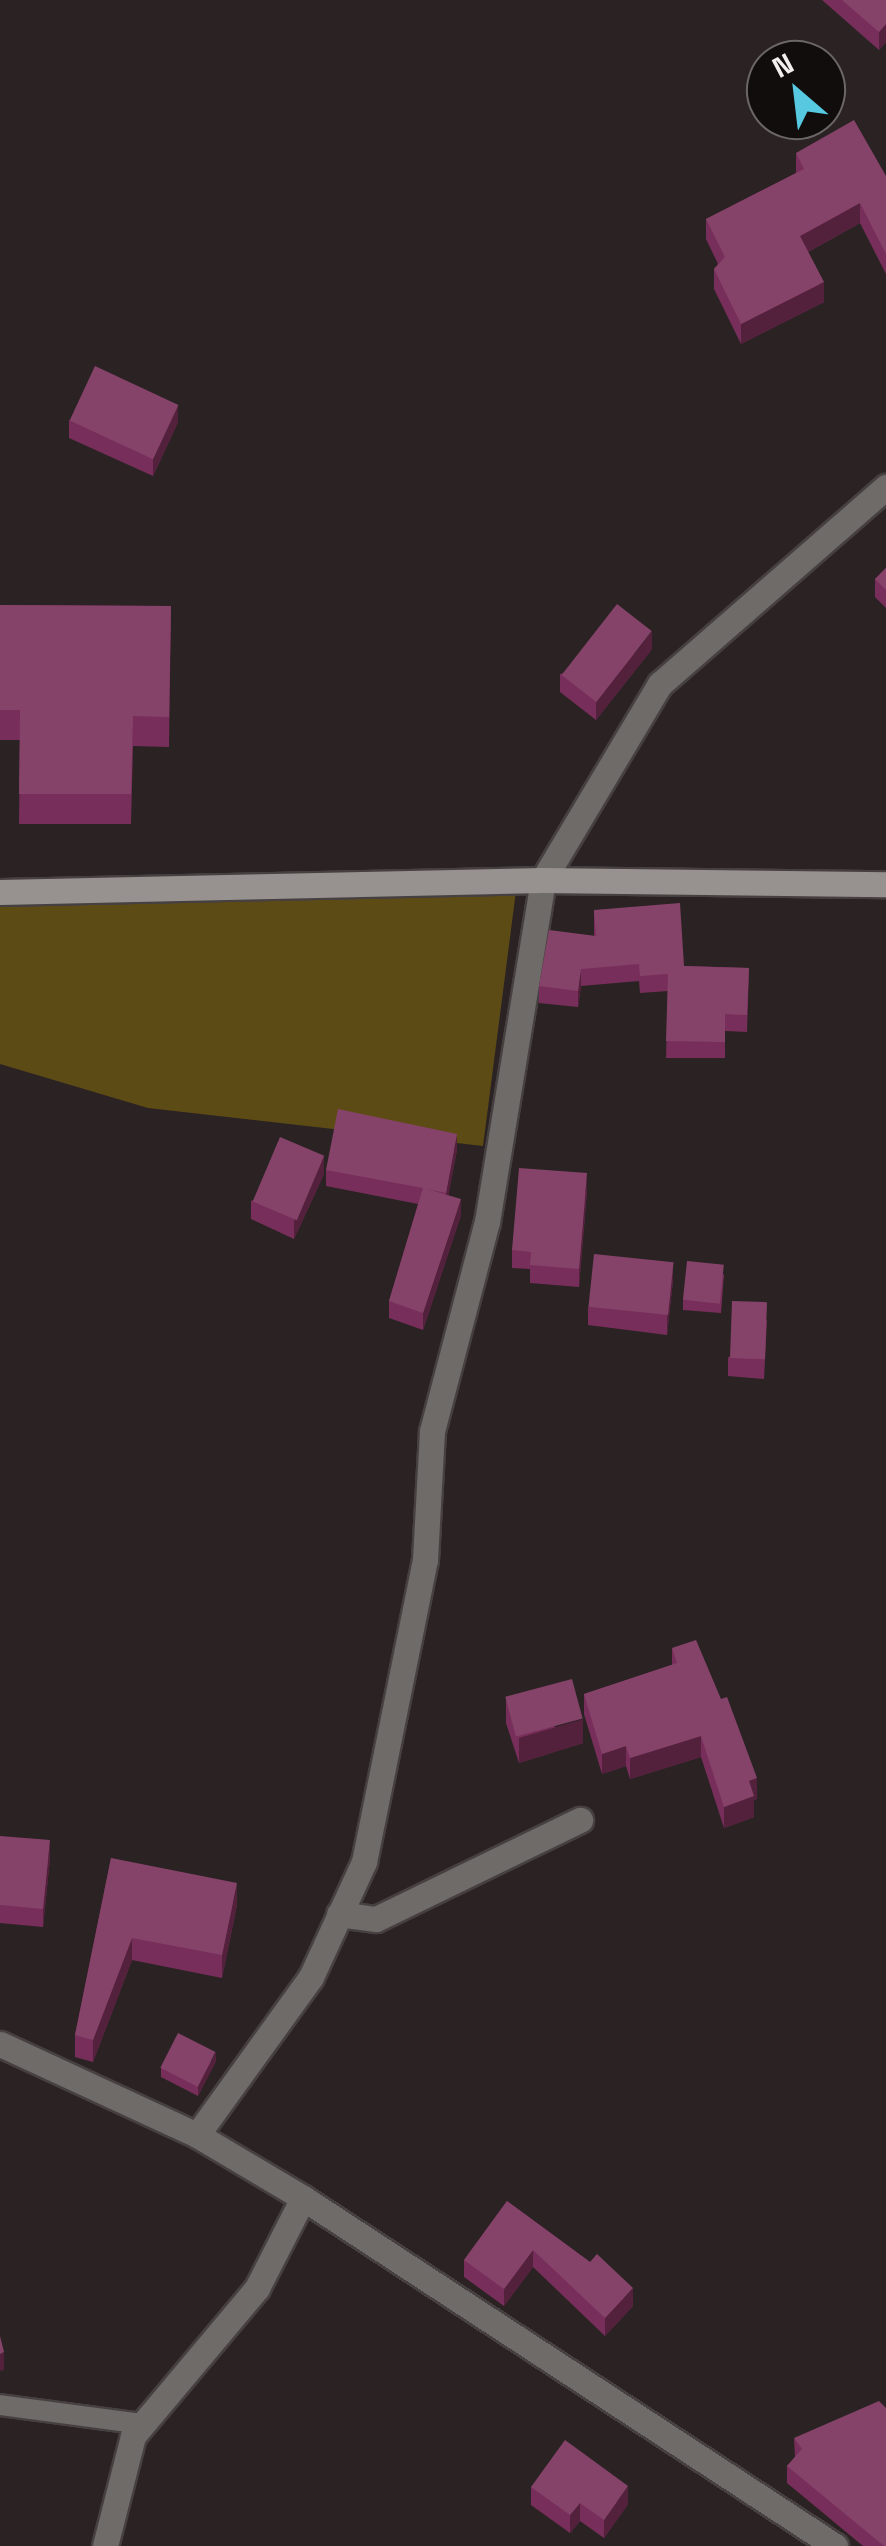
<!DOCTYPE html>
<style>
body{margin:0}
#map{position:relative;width:886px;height:2546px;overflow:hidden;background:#2b2323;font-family:"Space Grotesk",sans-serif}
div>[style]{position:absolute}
.forest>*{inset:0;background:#5d4b16}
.roads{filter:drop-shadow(2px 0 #474040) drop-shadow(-2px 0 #474040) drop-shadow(0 2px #474040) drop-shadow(0 -2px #474040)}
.lane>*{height:20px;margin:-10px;padding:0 10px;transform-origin:10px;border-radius:10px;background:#6e6b69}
.street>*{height:25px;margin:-12.5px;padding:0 12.5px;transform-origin:12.5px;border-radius:12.5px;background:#6e6b69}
.secondary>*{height:25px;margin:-12.5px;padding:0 12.5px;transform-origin:12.5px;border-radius:12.5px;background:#97928f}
.wall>*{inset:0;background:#782e5a}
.shaded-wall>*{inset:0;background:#54213d}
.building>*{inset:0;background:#86436a;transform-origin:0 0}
span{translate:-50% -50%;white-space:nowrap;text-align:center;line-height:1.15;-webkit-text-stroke:8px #110d0d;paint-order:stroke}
.north{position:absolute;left:746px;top:40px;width:100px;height:100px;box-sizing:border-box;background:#110d0d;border:2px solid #6c6767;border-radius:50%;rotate:332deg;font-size:28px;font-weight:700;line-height:40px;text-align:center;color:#f4efef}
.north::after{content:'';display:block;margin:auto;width:35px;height:45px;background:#56c9e1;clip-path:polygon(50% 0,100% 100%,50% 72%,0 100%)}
</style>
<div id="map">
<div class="forest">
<div style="clip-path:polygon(516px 891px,483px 1146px,148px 1108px,0 1064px,0 900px)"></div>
</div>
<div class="roads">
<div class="lane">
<div style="left:0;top:2405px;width:144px;rotate:7.6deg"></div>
</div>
<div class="street">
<div style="left:339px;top:1914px;width:37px;rotate:8deg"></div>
<div style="left:376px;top:1919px;width:227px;rotate:-25.9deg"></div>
<div style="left:0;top:2044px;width:217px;rotate:24.8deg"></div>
<div style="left:197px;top:2135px;width:123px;rotate:30.7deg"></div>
<div style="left:303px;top:2198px;width:636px;rotate:33.19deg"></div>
<div style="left:197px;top:2135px;width:195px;rotate:-54.2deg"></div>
<div style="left:311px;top:1977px;width:127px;rotate:-65.3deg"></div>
<div style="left:364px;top:1862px;width:308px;rotate:-78.6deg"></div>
<div style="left:425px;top:1560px;width:129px;rotate:-86.9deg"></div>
<div style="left:432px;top:1431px;width:216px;rotate:-75.3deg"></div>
<div style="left:487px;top:1222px;width:347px;rotate:-80.7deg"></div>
<div style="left:543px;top:880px;width:228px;rotate:-59.2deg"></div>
<div style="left:660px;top:684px;width:300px;rotate:-41.1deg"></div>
<div style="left:105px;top:2546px;width:114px;rotate:-75.7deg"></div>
<div style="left:133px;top:2436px;width:193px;rotate:-50deg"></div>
<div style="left:257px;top:2288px;width:101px;rotate:-62.9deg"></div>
</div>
<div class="secondary">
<div style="left:0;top:892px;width:543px;rotate:-1.27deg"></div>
<div style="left:543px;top:880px;width:343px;rotate:0.7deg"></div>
</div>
</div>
<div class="wall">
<div style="clip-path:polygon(822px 0,886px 0,886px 42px,879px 50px)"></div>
<div style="clip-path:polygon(796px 153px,886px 176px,886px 274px,860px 223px,808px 252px,824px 302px,741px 344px,714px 289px,714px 269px,718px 264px,706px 239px,706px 219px,796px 173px)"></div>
<div style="clip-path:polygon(69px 420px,178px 422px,153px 476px,69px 438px)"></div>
<div style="clip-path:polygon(886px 568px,886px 608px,875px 597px,875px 579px)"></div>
<div style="clip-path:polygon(0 605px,171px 606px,169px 747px,133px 746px,131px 824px,19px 824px,20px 740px,0 740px)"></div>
<div style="clip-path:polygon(652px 649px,596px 720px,560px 692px,560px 674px)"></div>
<div style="clip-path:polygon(594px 910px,684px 966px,749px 968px,747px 1032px,725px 1031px,725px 1058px,666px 1058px,668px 991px,640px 993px,639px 981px,581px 986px,578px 1007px,539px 1003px,539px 986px,594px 936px)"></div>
<div style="clip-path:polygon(457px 1150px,448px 1195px,461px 1215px,423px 1330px,389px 1318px,389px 1301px,418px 1204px,326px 1186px,326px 1170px)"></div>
<div style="clip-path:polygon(324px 1174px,294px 1239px,251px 1219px,251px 1201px)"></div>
<div style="clip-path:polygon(587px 1191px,579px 1287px,530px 1283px,530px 1269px,512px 1268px,512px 1250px)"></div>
<div style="clip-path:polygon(724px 1274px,721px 1313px,683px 1310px,683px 1300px)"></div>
<div style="clip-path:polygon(673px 1280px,667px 1335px,588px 1325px,588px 1307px)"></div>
<div style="clip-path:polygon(767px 1320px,764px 1379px,728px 1376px,728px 1358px)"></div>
<div style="clip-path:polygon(672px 1648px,757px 1799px,754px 1800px,754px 1817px,724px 1828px,701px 1757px,630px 1779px,626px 1766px,602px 1774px,584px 1714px,584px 1694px,672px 1665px)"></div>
<div style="clip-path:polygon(506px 1698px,583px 1743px,519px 1763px,506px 1723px)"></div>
<div style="clip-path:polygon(0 1836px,50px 1858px,43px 1927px,0 1923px)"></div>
<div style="clip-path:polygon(111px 1858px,237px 1905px,222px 1978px,132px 1960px,93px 2062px,75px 2057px,75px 2035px)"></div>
<div style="clip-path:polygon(216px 2061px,198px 2096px,161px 2077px,161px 2068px)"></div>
<div style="clip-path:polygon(507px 2201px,590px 2262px,633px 2306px,605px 2336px,533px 2267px,504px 2306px,464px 2277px,464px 2260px)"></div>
<div style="clip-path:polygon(794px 2438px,886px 2546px,863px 2546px,787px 2483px,787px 2466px,795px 2457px)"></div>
<div style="clip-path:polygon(531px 2487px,628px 2504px,604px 2538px,580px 2521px,570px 2533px,531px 2505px)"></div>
</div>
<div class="shaded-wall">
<div style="clip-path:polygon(886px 24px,886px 42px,879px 50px,879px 32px)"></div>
<div style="clip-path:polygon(860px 203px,860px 223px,800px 256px,800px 236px)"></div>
<div style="clip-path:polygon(824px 282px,824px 302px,741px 344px,741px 324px)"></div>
<div style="clip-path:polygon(178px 405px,178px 422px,153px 476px,153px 458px)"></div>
<div style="clip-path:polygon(652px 631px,652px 649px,596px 720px,596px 702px)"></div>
<div style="clip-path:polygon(581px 969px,581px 986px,578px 1007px,578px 991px)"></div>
<div style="clip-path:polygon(457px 1134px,457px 1150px,446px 1210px,446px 1193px)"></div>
<div style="clip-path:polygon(324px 1156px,324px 1174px,294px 1239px,294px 1221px)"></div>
<div style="clip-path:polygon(587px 1173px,587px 1191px,579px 1287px,579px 1269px)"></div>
<div style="clip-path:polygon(461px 1199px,461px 1215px,423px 1330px,423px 1313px)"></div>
<div style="clip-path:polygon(673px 1263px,673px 1280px,667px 1335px,667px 1317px)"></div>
<div style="clip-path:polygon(583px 1719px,583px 1743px,519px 1763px,519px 1738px)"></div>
<div style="clip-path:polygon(701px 1736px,701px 1757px,630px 1779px,630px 1758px)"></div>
<div style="clip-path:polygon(626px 1746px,626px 1766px,602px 1774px,602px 1754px)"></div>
<div style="clip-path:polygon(757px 1778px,757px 1799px,754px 1800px,754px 1817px,724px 1828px,724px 1807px,749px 1781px)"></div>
<div style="clip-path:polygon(50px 1840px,50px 1858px,43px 1927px,43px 1909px)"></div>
<div style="clip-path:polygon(237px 1883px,237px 1905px,222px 1978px,222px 1955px)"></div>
<div style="clip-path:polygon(132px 1938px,132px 1960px,93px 2062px,93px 2040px)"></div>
<div style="clip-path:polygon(216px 2052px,216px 2061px,198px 2096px,198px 2086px)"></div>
<div style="clip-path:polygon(533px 2250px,533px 2267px,504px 2306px,504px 2289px)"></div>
<div style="clip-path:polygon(633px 2288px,633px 2306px,605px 2336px,605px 2318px)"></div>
<div style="clip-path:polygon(4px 2352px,4px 2370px,0 2371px,0 2354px)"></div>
<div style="clip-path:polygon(628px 2486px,628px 2504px,604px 2538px,604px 2520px)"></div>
<div style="clip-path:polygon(580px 2503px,580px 2521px,570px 2533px,570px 2515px)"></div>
</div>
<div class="building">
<div style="clip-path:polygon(842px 0,886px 0,886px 24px,879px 32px)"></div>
<div style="clip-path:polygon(854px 120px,886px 176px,886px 254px,860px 203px,800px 236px,824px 282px,741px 324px,714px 269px,725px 257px,706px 219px,804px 169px,796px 153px)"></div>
<div style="left:95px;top:366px;width:92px;height:60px;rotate:25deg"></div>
<div style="clip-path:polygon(886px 568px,886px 590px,875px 579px)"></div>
<div style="left:617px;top:604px;width:44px;height:90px;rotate:38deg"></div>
<div style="clip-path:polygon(0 605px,171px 606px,169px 717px,133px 716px,131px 794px,19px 794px,20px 710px,0 710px)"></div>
<div style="clip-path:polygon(680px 903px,684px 966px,749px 968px,747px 1015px,725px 1014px,725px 1042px,666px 1041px,668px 974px,640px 976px,639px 964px,581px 969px,578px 991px,539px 986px,549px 930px,596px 936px,594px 910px)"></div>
<div style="clip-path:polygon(338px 1109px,457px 1134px,446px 1193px,427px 1189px,461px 1199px,423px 1313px,389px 1301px,423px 1188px,326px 1170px)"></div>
<div style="left:280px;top:1137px;width:48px;height:70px;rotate:23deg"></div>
<div style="clip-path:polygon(519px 1168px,587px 1173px,579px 1269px,530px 1265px,531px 1252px,512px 1250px)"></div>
<div style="left:594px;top:1254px;width:80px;height:53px;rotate:6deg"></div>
<div style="left:687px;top:1261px;width:37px;height:39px;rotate:6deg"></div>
<div style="left:732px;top:1301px;width:35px;height:57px;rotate:2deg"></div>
<div style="clip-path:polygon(696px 1640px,721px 1699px,727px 1697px,757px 1778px,749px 1781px,754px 1796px,724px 1807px,701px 1736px,630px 1758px,626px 1746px,602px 1754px,584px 1694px,677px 1663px,672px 1648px)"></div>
<div style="left:572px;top:1679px;width:41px;height:69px;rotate:75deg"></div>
<div style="clip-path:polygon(0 1836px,50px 1840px,43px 1909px,0 1905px)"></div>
<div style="clip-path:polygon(111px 1858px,237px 1883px,222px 1955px,132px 1938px,93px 2040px,75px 2035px)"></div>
<div style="left:178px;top:2033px;width:42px;height:39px;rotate:27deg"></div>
<div style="clip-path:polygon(507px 2201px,590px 2262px,597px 2254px,633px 2288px,605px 2318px,533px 2250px,504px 2289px,464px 2260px)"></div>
<div style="clip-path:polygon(0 2336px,4px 2352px,0 2354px)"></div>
<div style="clip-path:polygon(879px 2401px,886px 2408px,886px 2546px,884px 2546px,787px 2466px,802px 2449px,794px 2438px)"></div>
<div style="clip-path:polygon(565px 2440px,628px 2486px,604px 2520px,580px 2503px,570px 2515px,531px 2487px)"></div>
</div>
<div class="north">N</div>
</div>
